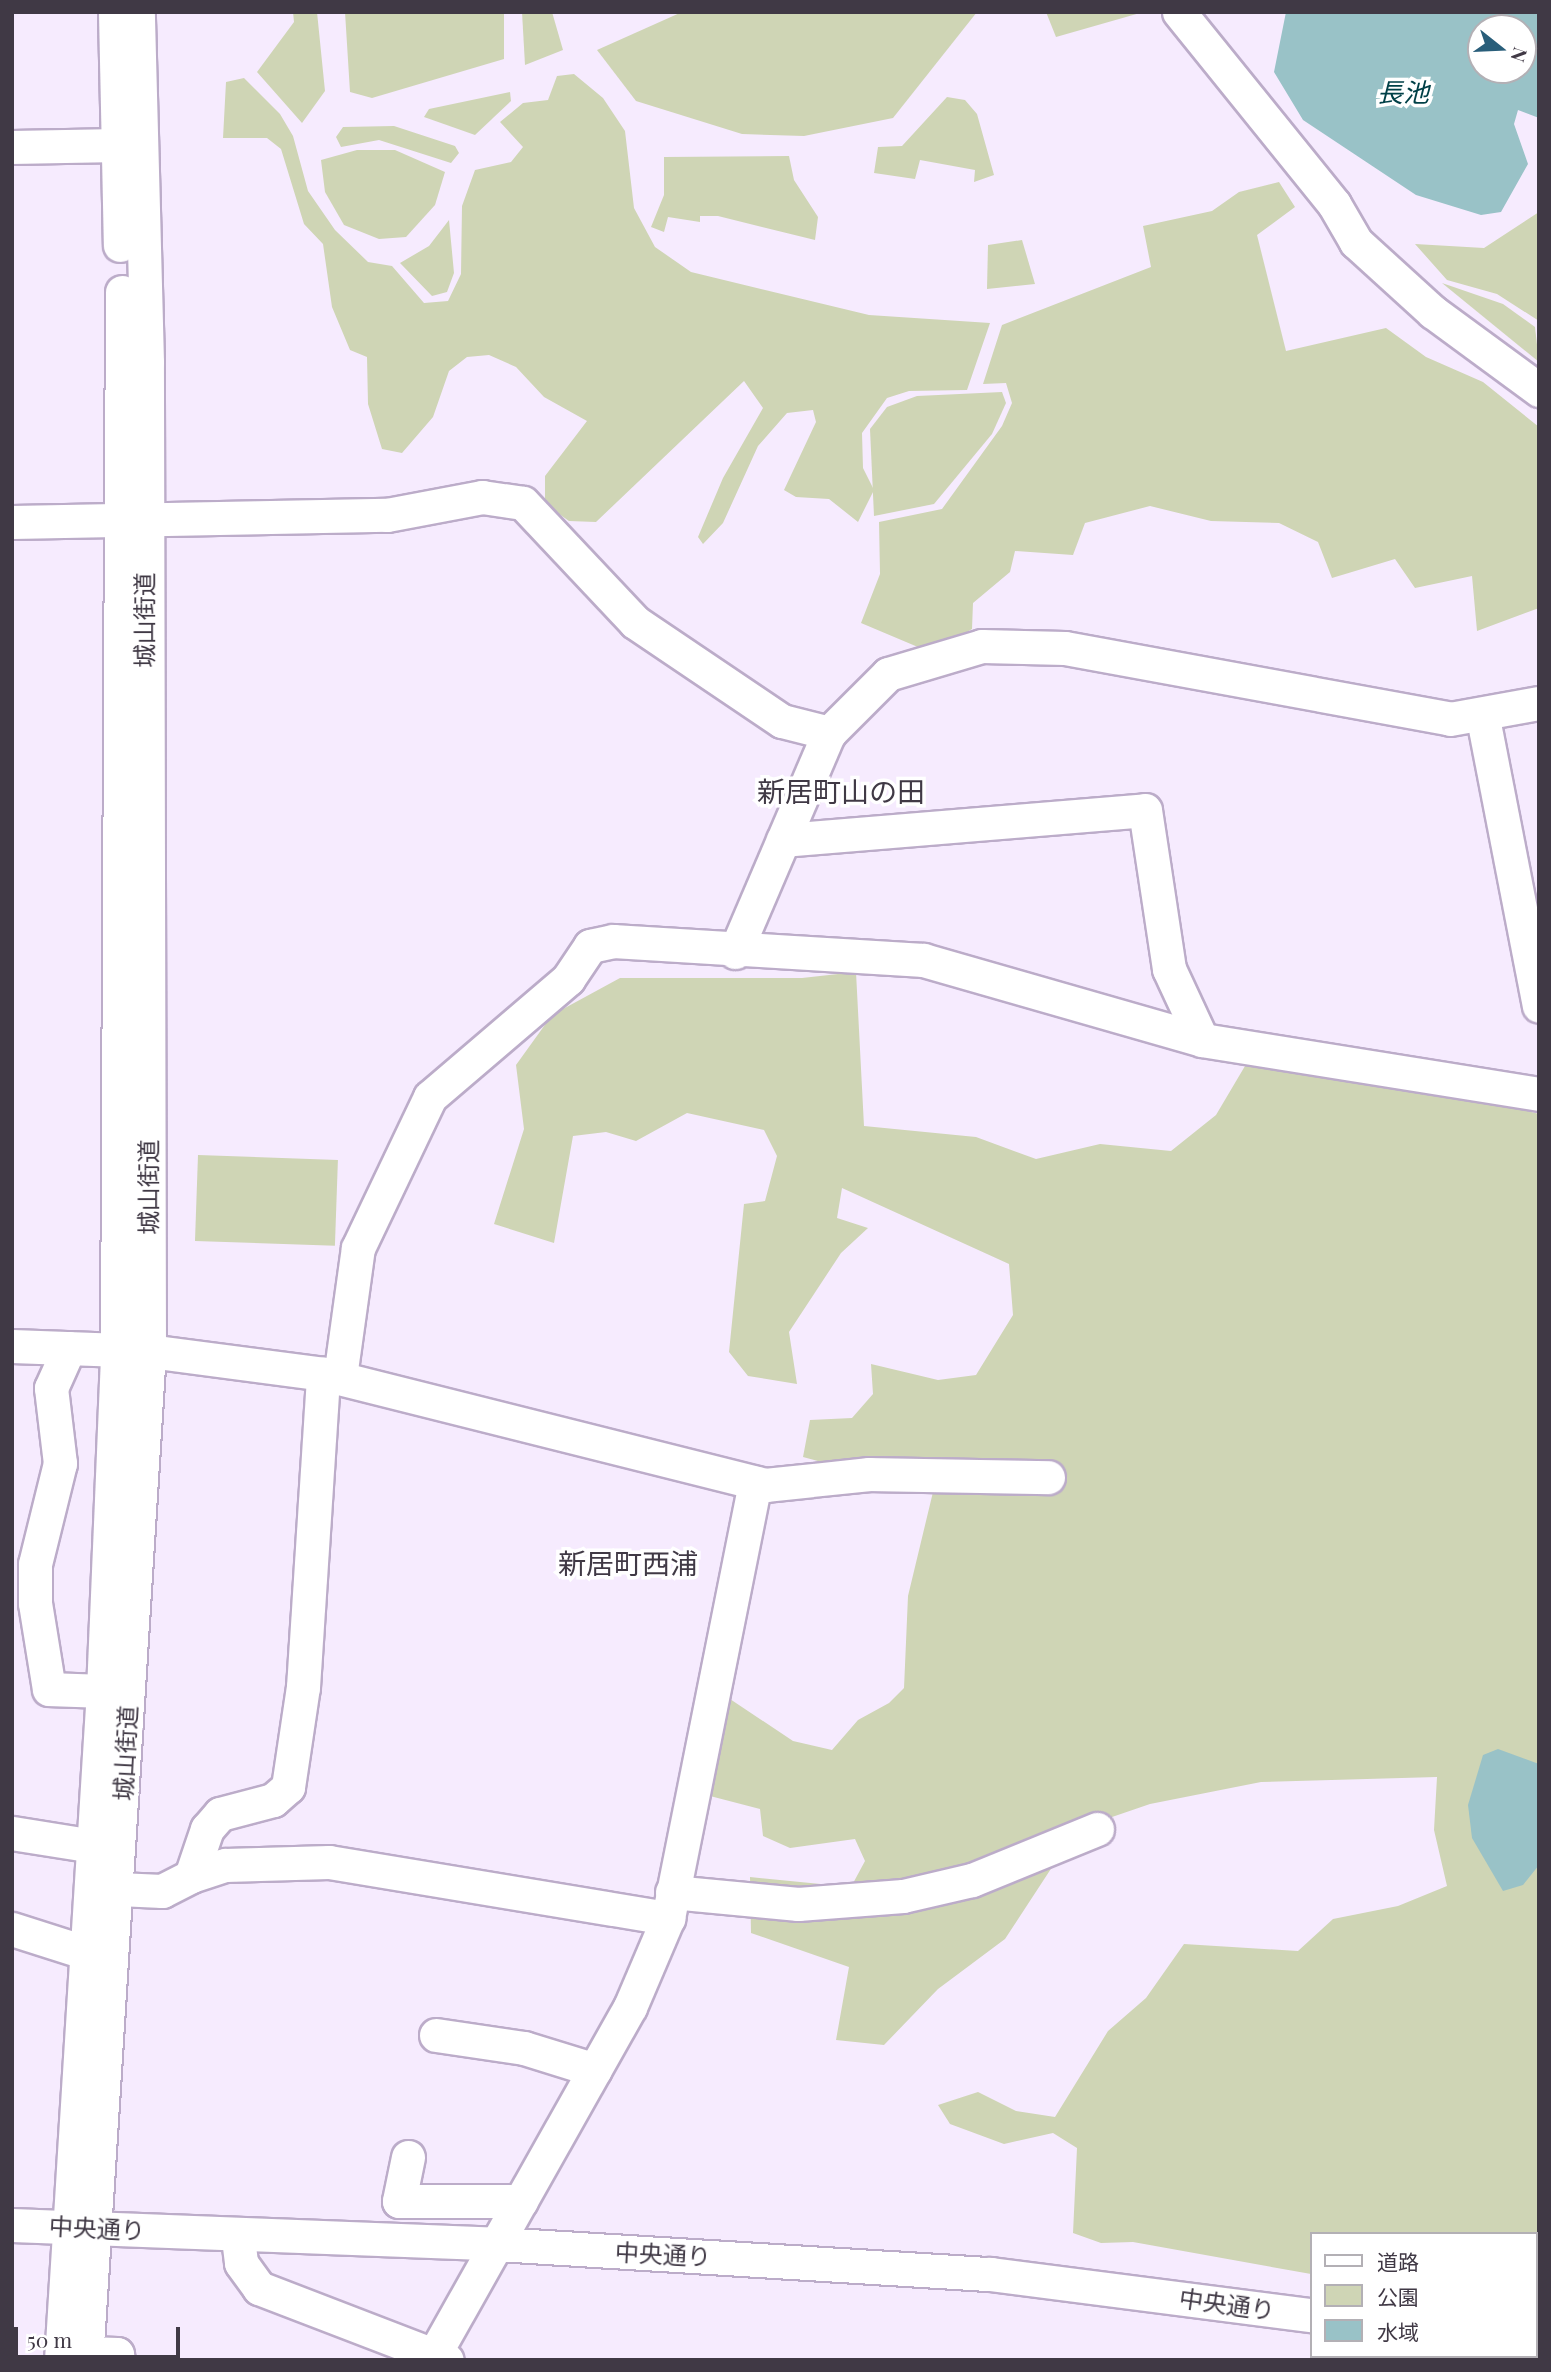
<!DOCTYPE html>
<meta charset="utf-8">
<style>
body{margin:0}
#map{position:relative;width:1551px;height:2372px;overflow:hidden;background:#f6ebfe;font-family:"Playfair Display","Noto Sans JP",serif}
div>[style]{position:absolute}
.green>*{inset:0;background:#cfd5b5;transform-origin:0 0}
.water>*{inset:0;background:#99c2c7}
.roads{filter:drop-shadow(2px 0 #bcacc9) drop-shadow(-2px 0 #bcacc9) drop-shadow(0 2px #bcacc9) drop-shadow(0 -2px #bcacc9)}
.minor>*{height:33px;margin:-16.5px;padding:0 16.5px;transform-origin:16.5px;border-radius:16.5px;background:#fff}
span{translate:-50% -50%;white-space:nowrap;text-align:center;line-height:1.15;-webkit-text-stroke:7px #fff;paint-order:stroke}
.street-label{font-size:24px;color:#403945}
.water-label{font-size:26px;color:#004047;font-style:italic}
.quarter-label{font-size:28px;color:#403945}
.frame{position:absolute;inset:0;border:14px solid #403945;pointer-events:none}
.legend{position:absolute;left:1310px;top:2232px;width:228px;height:126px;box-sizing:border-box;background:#fff;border:2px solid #b3b0b5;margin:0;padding:9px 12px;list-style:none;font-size:21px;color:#403945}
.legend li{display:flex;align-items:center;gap:14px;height:35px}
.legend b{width:35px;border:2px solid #b3b0b5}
.north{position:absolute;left:1467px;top:14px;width:70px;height:70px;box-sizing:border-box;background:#fff;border:2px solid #b3b0b5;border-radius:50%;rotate:108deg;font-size:19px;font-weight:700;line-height:28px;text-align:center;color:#403945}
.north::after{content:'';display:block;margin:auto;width:24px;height:32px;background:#295e7a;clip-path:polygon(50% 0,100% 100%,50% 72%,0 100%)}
.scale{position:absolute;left:14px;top:2327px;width:166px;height:32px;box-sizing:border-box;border:4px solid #403945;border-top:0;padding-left:9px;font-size:21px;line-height:24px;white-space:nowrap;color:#403945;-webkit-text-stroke:5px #fff;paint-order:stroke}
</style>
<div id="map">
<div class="green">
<div style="clip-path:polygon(293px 12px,317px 12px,325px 91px,302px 123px,257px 72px,294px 22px)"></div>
<div style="clip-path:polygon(345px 12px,504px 12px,504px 59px,372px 98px,350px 92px)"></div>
<div style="clip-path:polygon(522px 12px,552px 12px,563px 50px,525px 65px)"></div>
<div style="clip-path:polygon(682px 12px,977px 12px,893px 118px,804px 136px,742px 134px,636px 101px,597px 50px)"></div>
<div style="clip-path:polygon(1046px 12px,1139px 12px,1140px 13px,1056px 37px)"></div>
<div style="clip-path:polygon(574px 74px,603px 98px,625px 131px,634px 208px,655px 247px,691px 272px,869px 315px,990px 323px,967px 390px,909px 391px,887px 398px,862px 433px,863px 468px,874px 490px,858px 522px,829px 499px,796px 497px,784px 490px,816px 422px,813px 410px,787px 413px,758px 446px,723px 523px,703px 544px,698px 537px,723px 478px,763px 408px,744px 381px,596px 522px,569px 521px,545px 504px,545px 476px,587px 421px,544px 397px,516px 367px,489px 355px,467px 357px,449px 371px,433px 417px,402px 453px,382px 449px,368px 404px,367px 357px,350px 350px,332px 307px,323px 244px,304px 224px,281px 149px,267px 138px,223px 138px,226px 82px,244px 78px,280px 114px,293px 136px,308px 191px,335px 230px,368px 262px,392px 266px,424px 303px,448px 301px,461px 274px,462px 206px,475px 170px,511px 162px,523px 147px,500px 122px,523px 103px,548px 100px,557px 76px)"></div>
<div style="clip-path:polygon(510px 92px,511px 101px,475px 135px,424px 117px,429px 109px)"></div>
<div style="clip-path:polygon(947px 97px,965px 100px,977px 114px,994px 175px,974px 182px,975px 170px,920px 160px,915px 179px,874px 173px,878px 147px,902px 146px)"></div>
<div style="clip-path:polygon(394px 126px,455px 146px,459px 153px,451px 163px,379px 140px,341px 147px,336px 137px,343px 127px)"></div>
<div style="clip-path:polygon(357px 150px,395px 150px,445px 172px,435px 205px,406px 237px,379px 239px,344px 225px,325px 192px,321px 160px)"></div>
<div style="clip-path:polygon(789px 156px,794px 180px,818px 217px,815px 240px,718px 216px,700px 216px,700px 222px,668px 217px,664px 232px,651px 227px,664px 195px,664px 157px)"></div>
<div style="clip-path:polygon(1279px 182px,1295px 207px,1257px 235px,1286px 351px,1386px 328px,1426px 357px,1483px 382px,1539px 427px,1539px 608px,1477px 631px,1472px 576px,1415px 588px,1395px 559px,1332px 578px,1318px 542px,1279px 523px,1211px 521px,1150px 506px,1085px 523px,1073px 555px,1015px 551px,1010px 572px,973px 603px,972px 629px,946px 644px,925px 650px,861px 623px,880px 574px,879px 522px,942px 509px,1002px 426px,1012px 403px,1006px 383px,983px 384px,1002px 325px,1151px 267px,1143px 226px,1212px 211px,1239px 192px)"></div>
<div style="clip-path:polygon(1539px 212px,1539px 321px,1497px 294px,1447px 280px,1415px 244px,1484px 248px)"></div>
<div style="clip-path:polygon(449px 220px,454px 273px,447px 292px,432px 296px,400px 263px,429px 246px)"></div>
<div style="clip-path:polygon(1022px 240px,1035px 284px,987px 289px,988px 245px)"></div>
<div style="clip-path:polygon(1442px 283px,1503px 304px,1535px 327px,1539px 362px)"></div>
<div style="clip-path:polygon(1002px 392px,1006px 403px,992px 434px,934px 504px,874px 516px,870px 429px,887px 407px,917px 396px)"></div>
<div style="clip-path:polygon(856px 972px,864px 1126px,976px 1137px,1036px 1159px,1100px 1144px,1171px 1151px,1216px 1115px,1245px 1066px,1457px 1092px,1539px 1114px,1539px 2315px,1535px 2234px,1311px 2234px,1311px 2274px,1133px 2242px,1101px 2243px,1073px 2233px,1077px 2148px,1053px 2133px,1004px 2144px,950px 2124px,938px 2105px,978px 2092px,1016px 2111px,1055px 2117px,1108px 2031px,1146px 1998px,1184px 1944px,1298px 1951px,1333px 1919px,1398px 1906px,1447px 1886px,1434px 1830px,1437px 1777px,1261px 1782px,1150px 1804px,1077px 1829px,1005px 1939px,938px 1989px,884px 2045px,836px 2040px,849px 1967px,751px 1933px,750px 1877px,851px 1887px,865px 1861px,855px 1839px,790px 1848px,763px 1836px,760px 1809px,710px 1796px,727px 1697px,793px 1741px,832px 1750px,858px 1720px,889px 1703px,904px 1688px,908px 1596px,933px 1492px,803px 1457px,810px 1420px,852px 1418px,873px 1394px,871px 1364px,938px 1380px,976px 1375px,1013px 1315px,1009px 1264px,842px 1188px,837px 1218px,868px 1228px,841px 1253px,789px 1332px,797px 1384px,748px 1376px,729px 1352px,744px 1204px,765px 1201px,777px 1156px,764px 1130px,687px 1113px,636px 1141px,606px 1132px,573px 1136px,554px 1243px,494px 1224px,524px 1129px,516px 1065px,552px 1015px,620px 978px,802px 978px)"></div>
<div style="left:198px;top:1155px;width:140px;height:86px;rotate:2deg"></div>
</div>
<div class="water">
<div style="clip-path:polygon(evenodd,1286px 12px,1539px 12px,1539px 118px,1518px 110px,1514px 124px,1528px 164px,1501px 212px,1481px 215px,1416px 195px,1303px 120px,1274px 72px,1286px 12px,1481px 28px,1523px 28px,1523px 70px,1481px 70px,1481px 28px)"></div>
<div style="clip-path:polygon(1498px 1749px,1539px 1764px,1539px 1865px,1523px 1885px,1503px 1891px,1472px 1838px,1468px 1805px,1483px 1755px)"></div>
</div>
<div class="roads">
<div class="minor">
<div style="left:115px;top:12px;width:233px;rotate:88.8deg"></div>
<div style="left:1179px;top:12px;width:247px;rotate:51.1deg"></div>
<div style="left:1334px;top:204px;width:44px;rotate:59.9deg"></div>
<div style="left:1356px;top:242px;width:104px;rotate:42.3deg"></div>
<div style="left:1433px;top:312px;width:132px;rotate:36.3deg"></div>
<div style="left:12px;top:147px;width:104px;rotate:-1.1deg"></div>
<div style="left:12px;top:522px;width:375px;rotate:-1.1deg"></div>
<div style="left:387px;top:515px;width:97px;rotate:-10.7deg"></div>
<div style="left:482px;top:497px;width:41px;rotate:8.3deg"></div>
<div style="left:523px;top:503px;width:163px;rotate:46.7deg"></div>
<div style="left:635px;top:622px;width:177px;rotate:34deg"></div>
<div style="left:782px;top:721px;width:49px;rotate:14.3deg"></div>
<div style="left:1483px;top:718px;width:293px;rotate:79deg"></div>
<div style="left:783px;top:840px;width:363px;rotate:-4.7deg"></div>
<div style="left:1145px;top:810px;width:161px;rotate:81.4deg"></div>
<div style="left:1169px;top:969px;width:78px;rotate:65.1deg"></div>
<div style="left:735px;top:952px;width:238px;rotate:-66.8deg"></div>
<div style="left:829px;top:733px;width:83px;rotate:-45deg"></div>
<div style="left:888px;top:674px;width:98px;rotate:-16.6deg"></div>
<div style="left:982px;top:646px;width:83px;rotate:1.4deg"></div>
<div style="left:1065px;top:648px;width:391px;rotate:10.4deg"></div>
<div style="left:1450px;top:719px;width:90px;rotate:-10.2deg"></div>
<div style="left:12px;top:1346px;width:137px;rotate:2.1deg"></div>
<div style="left:149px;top:1351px;width:176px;rotate:7.5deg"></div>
<div style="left:323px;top:1374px;width:456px;rotate:14.1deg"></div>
<div style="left:765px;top:1485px;width:105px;rotate:-6deg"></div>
<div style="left:869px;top:1474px;width:179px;rotate:1deg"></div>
<div style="left:69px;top:1348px;width:44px;rotate:114.2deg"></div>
<div style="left:51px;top:1388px;width:76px;rotate:83.2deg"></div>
<div style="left:60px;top:1463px;width:104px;rotate:103.9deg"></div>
<div style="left:35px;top:1564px;width:39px;rotate:90deg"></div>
<div style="left:35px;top:1603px;width:87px;rotate:80.8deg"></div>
<div style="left:49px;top:1689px;width:54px;rotate:2.1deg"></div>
<div style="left:340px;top:1377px;width:130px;rotate:-82.1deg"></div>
<div style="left:358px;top:1248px;width:167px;rotate:-64.5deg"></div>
<div style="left:430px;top:1097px;width:182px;rotate:-40.5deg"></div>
<div style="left:568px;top:979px;width:40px;rotate:-56deg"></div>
<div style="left:590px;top:946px;width:24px;rotate:-12deg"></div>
<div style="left:613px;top:941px;width:311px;rotate:3.5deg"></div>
<div style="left:923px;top:960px;width:290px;rotate:16deg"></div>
<div style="left:1202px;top:1040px;width:341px;rotate:9.1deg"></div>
<div style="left:12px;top:1833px;width:82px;rotate:9.1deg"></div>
<div style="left:191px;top:1876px;width:36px;rotate:-18deg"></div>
<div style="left:225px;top:1865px;width:104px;rotate:-1.7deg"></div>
<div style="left:329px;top:1862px;width:344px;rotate:9.4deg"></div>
<div style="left:118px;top:1889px;width:44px;rotate:2.6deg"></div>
<div style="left:162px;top:1891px;width:33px;rotate:-27deg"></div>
<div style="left:191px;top:1876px;width:50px;rotate:-71.2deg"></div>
<div style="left:207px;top:1829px;width:20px;rotate:-49deg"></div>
<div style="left:220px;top:1814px;width:55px;rotate:-14.8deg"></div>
<div style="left:273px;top:1800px;width:20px;rotate:-41deg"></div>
<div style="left:288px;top:1787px;width:101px;rotate:-81.5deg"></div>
<div style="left:303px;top:1687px;width:314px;rotate:-86.3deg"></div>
<div style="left:672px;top:1892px;width:127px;rotate:5.4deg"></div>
<div style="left:798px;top:1904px;width:105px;rotate:-4.4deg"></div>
<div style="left:903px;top:1896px;width:71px;rotate:-13.1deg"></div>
<div style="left:972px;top:1880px;width:135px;rotate:-22.2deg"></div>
<div style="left:12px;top:1929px;width:79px;rotate:17.7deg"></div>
<div style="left:436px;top:2035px;width:89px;rotate:8.4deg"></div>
<div style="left:524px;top:2048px;width:74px;rotate:17.2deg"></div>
<div style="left:408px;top:2157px;width:45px;rotate:101.6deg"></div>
<div style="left:399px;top:2201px;width:122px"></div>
<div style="left:12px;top:2225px;width:485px;rotate:2.2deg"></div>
<div style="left:497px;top:2244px;width:494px;rotate:3.5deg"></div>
<div style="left:990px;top:2274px;width:324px;rotate:7.3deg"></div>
<div style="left:238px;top:2238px;width:25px;rotate:83deg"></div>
<div style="left:241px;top:2263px;width:31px;rotate:54deg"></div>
<div style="left:259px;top:2288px;width:201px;rotate:21deg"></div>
<div style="left:86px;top:2353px;width:31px;rotate:2deg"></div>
<div style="left:117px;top:2354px;width:6px;rotate:81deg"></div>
<div style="left:1535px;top:2354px;width:4px"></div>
<div style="left:61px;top:2360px;width:670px;rotate:-86.41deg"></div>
<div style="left:103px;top:1691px;width:341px;rotate:-87.6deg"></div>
<div style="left:117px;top:1350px;width:1058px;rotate:-89.73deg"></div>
<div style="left:86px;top:2360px;width:1011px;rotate:-86.43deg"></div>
<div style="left:149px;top:1351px;width:989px;rotate:-90.12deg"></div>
<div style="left:147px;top:362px;width:350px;rotate:-91.5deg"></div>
<div style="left:431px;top:2360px;width:405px;rotate:-60.6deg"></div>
<div style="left:630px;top:2007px;width:97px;rotate:-66.9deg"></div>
<div style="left:668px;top:1918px;width:444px;rotate:-78.7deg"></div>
</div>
</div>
<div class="street-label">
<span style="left:144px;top:620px;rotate:-90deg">城山街道</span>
<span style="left:148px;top:1187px;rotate:-90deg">城山街道</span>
<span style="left:125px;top:1753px;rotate:-87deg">城山街道</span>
<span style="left:97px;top:2228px;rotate:3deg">中央通り</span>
<span style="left:663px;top:2254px;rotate:3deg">中央通り</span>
<span style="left:1227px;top:2304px;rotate:8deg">中央通り</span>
</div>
<div class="water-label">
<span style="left:1403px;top:92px">長池</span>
</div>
<div class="quarter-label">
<span style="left:841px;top:791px">新居町山の田</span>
<span style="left:628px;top:1563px">新居町西浦</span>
</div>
<div class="frame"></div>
<ul class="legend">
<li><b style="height:9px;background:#fff"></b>道路</li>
<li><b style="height:19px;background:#cfd5b5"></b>公園</li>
<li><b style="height:19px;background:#99c2c7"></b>水域</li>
</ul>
<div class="north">N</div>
<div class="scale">50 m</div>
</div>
